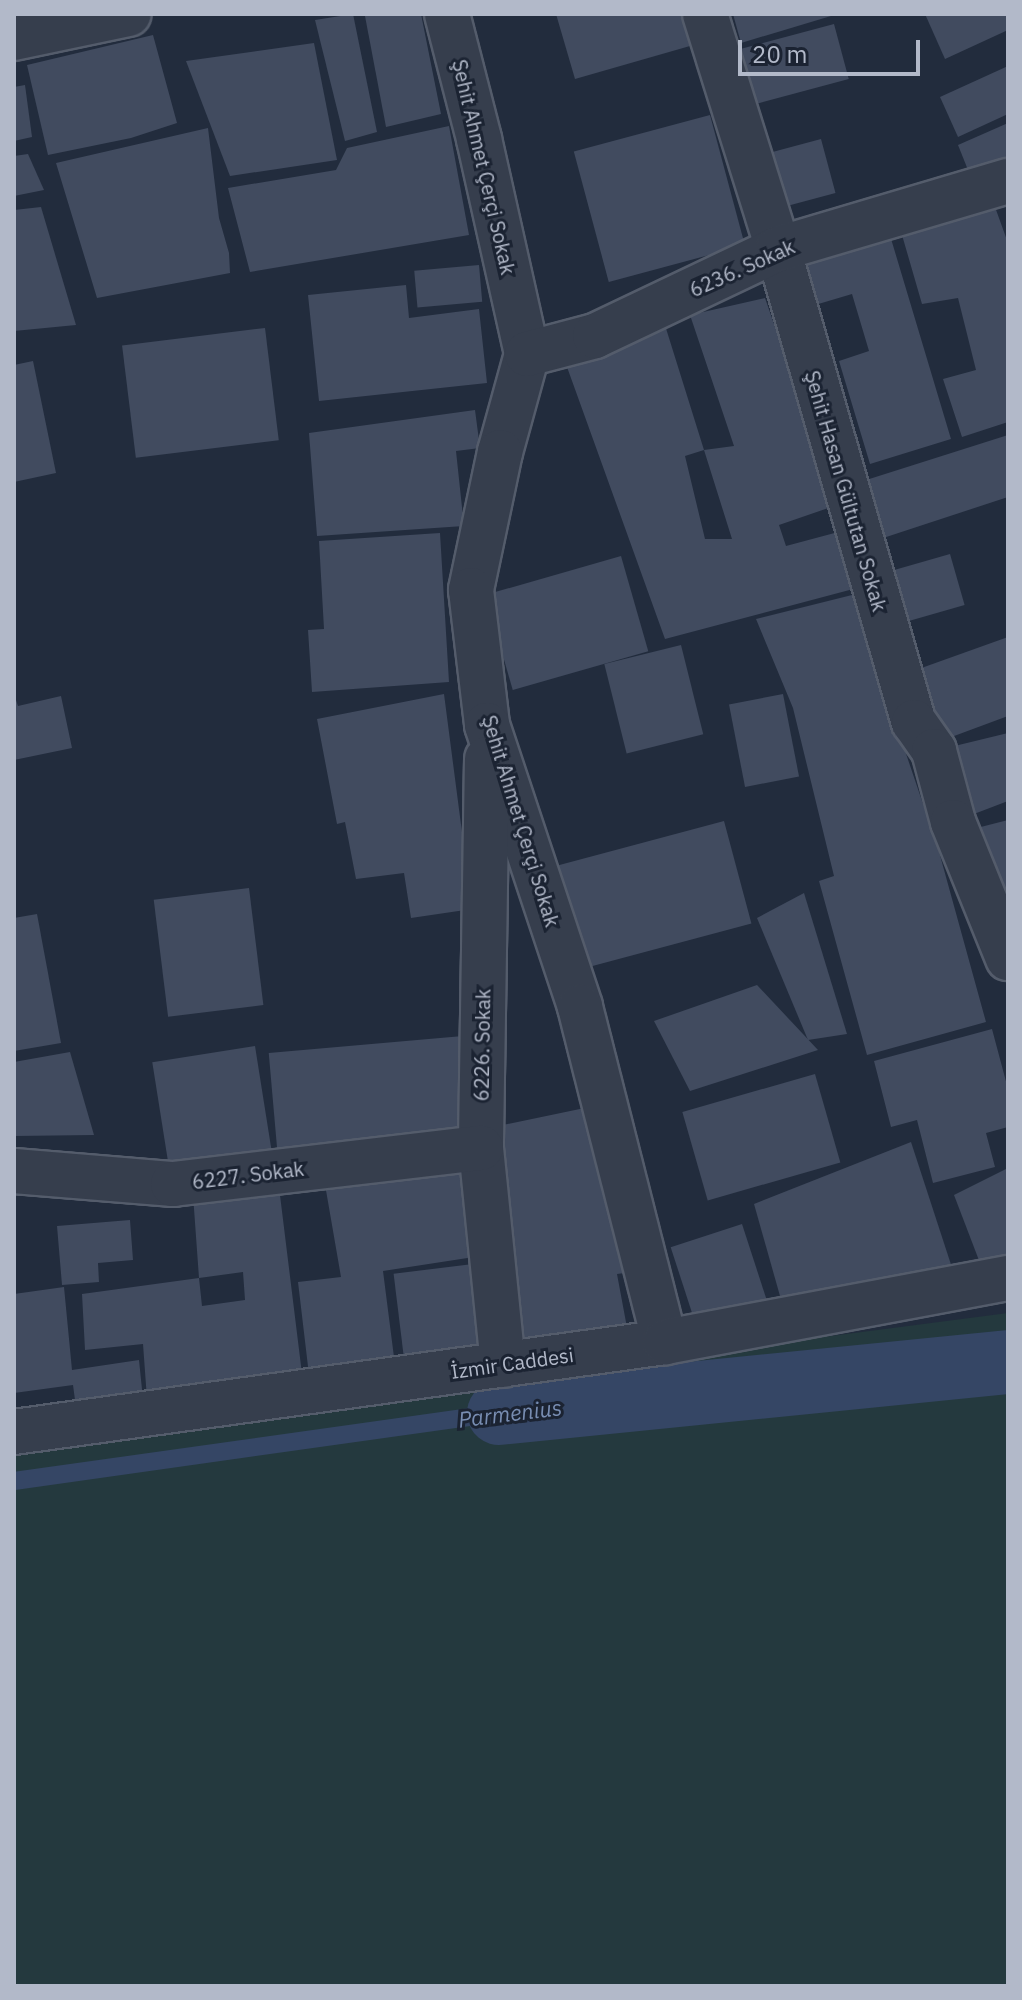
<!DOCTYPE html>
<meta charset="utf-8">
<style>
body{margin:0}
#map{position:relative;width:1022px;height:2000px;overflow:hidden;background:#222c3d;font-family:"IBM Plex Sans",sans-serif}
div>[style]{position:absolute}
.green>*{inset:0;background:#24393e}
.stream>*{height:18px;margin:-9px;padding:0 9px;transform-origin:9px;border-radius:9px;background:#354665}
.canal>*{height:64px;margin:-32px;padding:0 32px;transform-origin:32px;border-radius:32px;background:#354665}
.building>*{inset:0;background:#414b5f;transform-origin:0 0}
.roads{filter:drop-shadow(2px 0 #545c6b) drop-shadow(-2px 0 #545c6b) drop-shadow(0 2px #545c6b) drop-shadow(0 -2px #545c6b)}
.minor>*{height:44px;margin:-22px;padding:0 22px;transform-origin:22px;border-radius:22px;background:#363e4d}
span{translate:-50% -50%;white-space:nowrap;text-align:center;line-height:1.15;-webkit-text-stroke:6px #1b2332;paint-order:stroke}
.street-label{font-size:20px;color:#b2b9c9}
.water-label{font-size:22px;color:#788db2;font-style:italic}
.frame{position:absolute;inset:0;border:16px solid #b2b9c9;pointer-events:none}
.scale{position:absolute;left:738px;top:40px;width:182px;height:36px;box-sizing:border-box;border:4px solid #b2b9c9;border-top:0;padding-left:10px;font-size:24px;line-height:28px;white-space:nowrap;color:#b2b9c9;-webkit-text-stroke:6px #1b2332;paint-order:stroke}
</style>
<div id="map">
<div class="green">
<div style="clip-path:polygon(1008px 1313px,1008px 1986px,14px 1986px,14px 1442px)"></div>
</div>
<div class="stream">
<div style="left:14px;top:1481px;width:490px;rotate:-8deg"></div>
</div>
<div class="canal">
<div style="left:499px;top:1413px;width:512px;rotate:-5.72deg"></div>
</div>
<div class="building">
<div style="clip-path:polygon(353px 14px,377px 132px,345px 141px,315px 20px)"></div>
<div style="clip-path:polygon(372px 14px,421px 14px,441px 114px,386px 127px,365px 16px)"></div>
<div style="clip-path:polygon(556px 14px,681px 14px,690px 46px,575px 79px)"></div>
<div style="clip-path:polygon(733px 14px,830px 14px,831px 16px,741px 43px)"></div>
<div style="clip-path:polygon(925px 14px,1008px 14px,1008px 30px,945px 59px)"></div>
<div style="left:834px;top:24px;width:57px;height:99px;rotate:75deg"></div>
<div style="clip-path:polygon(153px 35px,177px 123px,131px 138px,48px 155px,27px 65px)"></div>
<div style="clip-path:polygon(314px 43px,337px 160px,230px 176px,186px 61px)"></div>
<div style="clip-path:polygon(1008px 66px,1008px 114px,958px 137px,940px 97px)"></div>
<div style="clip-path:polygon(25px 85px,32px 137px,14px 141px,14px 87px)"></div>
<div style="left:710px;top:115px;width:135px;height:141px;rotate:75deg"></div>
<div style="clip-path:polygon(1008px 123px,1008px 173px,970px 175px,958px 145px)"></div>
<div style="clip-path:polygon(449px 126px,469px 235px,250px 272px,228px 188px,336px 170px,347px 148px)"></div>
<div style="clip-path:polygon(208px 128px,219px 218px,229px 253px,230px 273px,97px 298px,56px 163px)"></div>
<div style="left:821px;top:139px;width:56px;height:56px;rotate:75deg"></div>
<div style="clip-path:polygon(28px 154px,44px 190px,14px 196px,14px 156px)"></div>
<div style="clip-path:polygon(41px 207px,76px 325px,14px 331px,14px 210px)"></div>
<div style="clip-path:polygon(995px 207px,1008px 243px,1008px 422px,962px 437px,943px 379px,976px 370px,958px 298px,922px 304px,902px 235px)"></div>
<div style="clip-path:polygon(889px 232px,951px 439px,870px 464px,839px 361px,869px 351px,852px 294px,815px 305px,800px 258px)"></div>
<div style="left:479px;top:265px;width:37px;height:65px;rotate:85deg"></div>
<div style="clip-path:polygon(406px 285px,409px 318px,479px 309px,487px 383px,319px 401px,308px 295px)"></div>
<div style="clip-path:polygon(765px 298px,837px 505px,779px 525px,786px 546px,842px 531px,857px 588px,665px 639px,567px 367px,664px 322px,704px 450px,685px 456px,705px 539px,732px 539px,704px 450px,734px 446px,690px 315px)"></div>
<div style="left:265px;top:328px;width:113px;height:144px;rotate:83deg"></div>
<div style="clip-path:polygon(33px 361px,56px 473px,14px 482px,14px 365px)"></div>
<div style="clip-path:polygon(475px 410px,480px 448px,456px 451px,464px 526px,317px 536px,309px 433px)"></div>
<div style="clip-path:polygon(1008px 435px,1008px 497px,871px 542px,863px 481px)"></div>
<div style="clip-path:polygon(440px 533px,449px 682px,312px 692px,308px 630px,324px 629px,319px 541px)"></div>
<div style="left:950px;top:554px;width:53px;height:58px;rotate:74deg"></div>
<div style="left:621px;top:556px;width:99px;height:141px;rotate:74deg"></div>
<div style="clip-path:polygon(856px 594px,881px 680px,938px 848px,986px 1022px,867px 1055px,819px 881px,834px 876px,793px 708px,756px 619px)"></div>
<div style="clip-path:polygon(1008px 637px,1008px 716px,946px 739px,913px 671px)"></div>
<div style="left:681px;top:645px;width:92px;height:79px;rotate:76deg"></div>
<div style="clip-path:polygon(14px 694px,18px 706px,61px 696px,72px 748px,14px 760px)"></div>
<div style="clip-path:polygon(444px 694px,472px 909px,411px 918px,404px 873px,356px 879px,345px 822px,337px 824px,317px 719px)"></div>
<div style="left:783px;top:694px;width:84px;height:55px;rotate:79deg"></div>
<div style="clip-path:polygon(1008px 733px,1008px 801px,953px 822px,934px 751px)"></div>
<div style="clip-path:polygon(1008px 820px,1008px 900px,969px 830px)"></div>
<div style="left:724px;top:821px;width:106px;height:180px;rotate:75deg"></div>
<div style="left:249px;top:888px;width:118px;height:96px;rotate:83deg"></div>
<div style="clip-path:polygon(804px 893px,847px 1034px,808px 1040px,757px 918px)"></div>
<div style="clip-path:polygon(37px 914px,61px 1043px,14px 1051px,14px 918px)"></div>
<div style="clip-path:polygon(757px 985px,818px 1050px,690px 1091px,654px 1021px)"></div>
<div style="clip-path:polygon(992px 1029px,1008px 1089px,1008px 1127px,986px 1133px,995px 1167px,933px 1183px,917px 1120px,891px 1127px,874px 1061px)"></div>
<div style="left:463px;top:1036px;width:107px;height:195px;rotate:85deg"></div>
<div style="left:255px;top:1046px;width:115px;height:104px;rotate:81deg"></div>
<div style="clip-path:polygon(70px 1052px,94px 1135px,14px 1136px,14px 1062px)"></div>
<div style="left:815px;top:1074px;width:92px;height:138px;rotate:74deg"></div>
<div style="clip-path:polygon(599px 1105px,647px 1270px,617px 1274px,628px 1333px,521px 1350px,498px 1126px)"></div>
<div style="clip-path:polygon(911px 1142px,958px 1286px,780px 1296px,754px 1204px)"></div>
<div style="clip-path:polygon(463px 1157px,474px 1257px,383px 1271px,395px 1365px,309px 1375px,298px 1282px,341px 1277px,323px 1173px)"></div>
<div style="clip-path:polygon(1008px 1168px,1008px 1255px,980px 1263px,954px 1195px)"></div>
<div style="clip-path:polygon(evenodd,279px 1187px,303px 1382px,147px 1399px,143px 1344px,85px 1350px,82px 1294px,199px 1278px,193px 1195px,279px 1187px,243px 1272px,245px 1300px,202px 1306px,199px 1278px,243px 1272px)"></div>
<div style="clip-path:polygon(130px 1220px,133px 1260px,98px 1263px,99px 1282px,62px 1285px,57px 1226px)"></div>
<div style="left:742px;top:1224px;width:80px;height:75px;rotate:72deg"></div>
<div style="left:473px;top:1264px;width:91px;height:80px;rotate:83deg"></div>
<div style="clip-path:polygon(64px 1287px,72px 1370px,139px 1360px,144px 1409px,77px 1415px,73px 1385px,14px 1393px,14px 1294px)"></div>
</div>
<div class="roads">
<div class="minor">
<div style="left:447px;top:14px;width:129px;rotate:75.6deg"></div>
<div style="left:479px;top:139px;width:220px;rotate:77.4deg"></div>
<div style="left:527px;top:354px;width:102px;rotate:105.4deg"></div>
<div style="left:500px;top:452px;width:141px;rotate:101.9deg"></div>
<div style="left:471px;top:590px;width:136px;rotate:83.2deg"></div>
<div style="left:487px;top:725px;width:297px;rotate:71.7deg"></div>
<div style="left:580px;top:1007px;width:346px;rotate:75.8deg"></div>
<div style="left:705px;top:14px;width:246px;rotate:72.7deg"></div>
<div style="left:778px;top:249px;width:492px;rotate:74deg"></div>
<div style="left:914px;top:722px;width:35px;rotate:55deg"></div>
<div style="left:934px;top:751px;width:73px;rotate:75deg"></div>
<div style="left:953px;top:822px;width:147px;rotate:68deg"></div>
<div style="left:14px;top:38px;width:117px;rotate:-11.8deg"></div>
<div style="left:527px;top:354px;width:70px;rotate:-14.8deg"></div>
<div style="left:595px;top:336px;width:203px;rotate:-25.4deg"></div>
<div style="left:778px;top:249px;width:240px;rotate:-16.5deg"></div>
<div style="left:487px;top:759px;width:389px;rotate:90.9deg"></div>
<div style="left:481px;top:1148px;width:218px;rotate:84.2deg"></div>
<div style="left:14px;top:1171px;width:160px;rotate:4.7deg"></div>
<div style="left:173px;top:1184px;width:310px;rotate:-6.7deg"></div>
<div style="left:14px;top:1432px;width:657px;rotate:-7.87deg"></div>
<div style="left:665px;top:1342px;width:349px;rotate:-10.6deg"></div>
</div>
</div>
<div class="street-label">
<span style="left:484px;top:167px;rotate:77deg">Şehit Ahmet Çerçi Sokak</span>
<span style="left:742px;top:268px;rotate:-24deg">6236. Sokak</span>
<span style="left:846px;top:491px;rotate:74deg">Şehit Hasan Gültutan Sokak</span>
<span style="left:521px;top:821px;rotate:73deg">Şehit Ahmet Çerçi Sokak</span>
<span style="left:482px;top:1045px;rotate:-89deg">6226. Sokak</span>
<span style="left:248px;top:1175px;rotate:-7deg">6227. Sokak</span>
<span style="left:512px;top:1363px;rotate:-8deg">İzmir Caddesi</span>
</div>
<div class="water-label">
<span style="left:510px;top:1413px;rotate:-7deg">Parmenius</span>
</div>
<div class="frame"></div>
<div class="scale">20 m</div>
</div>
